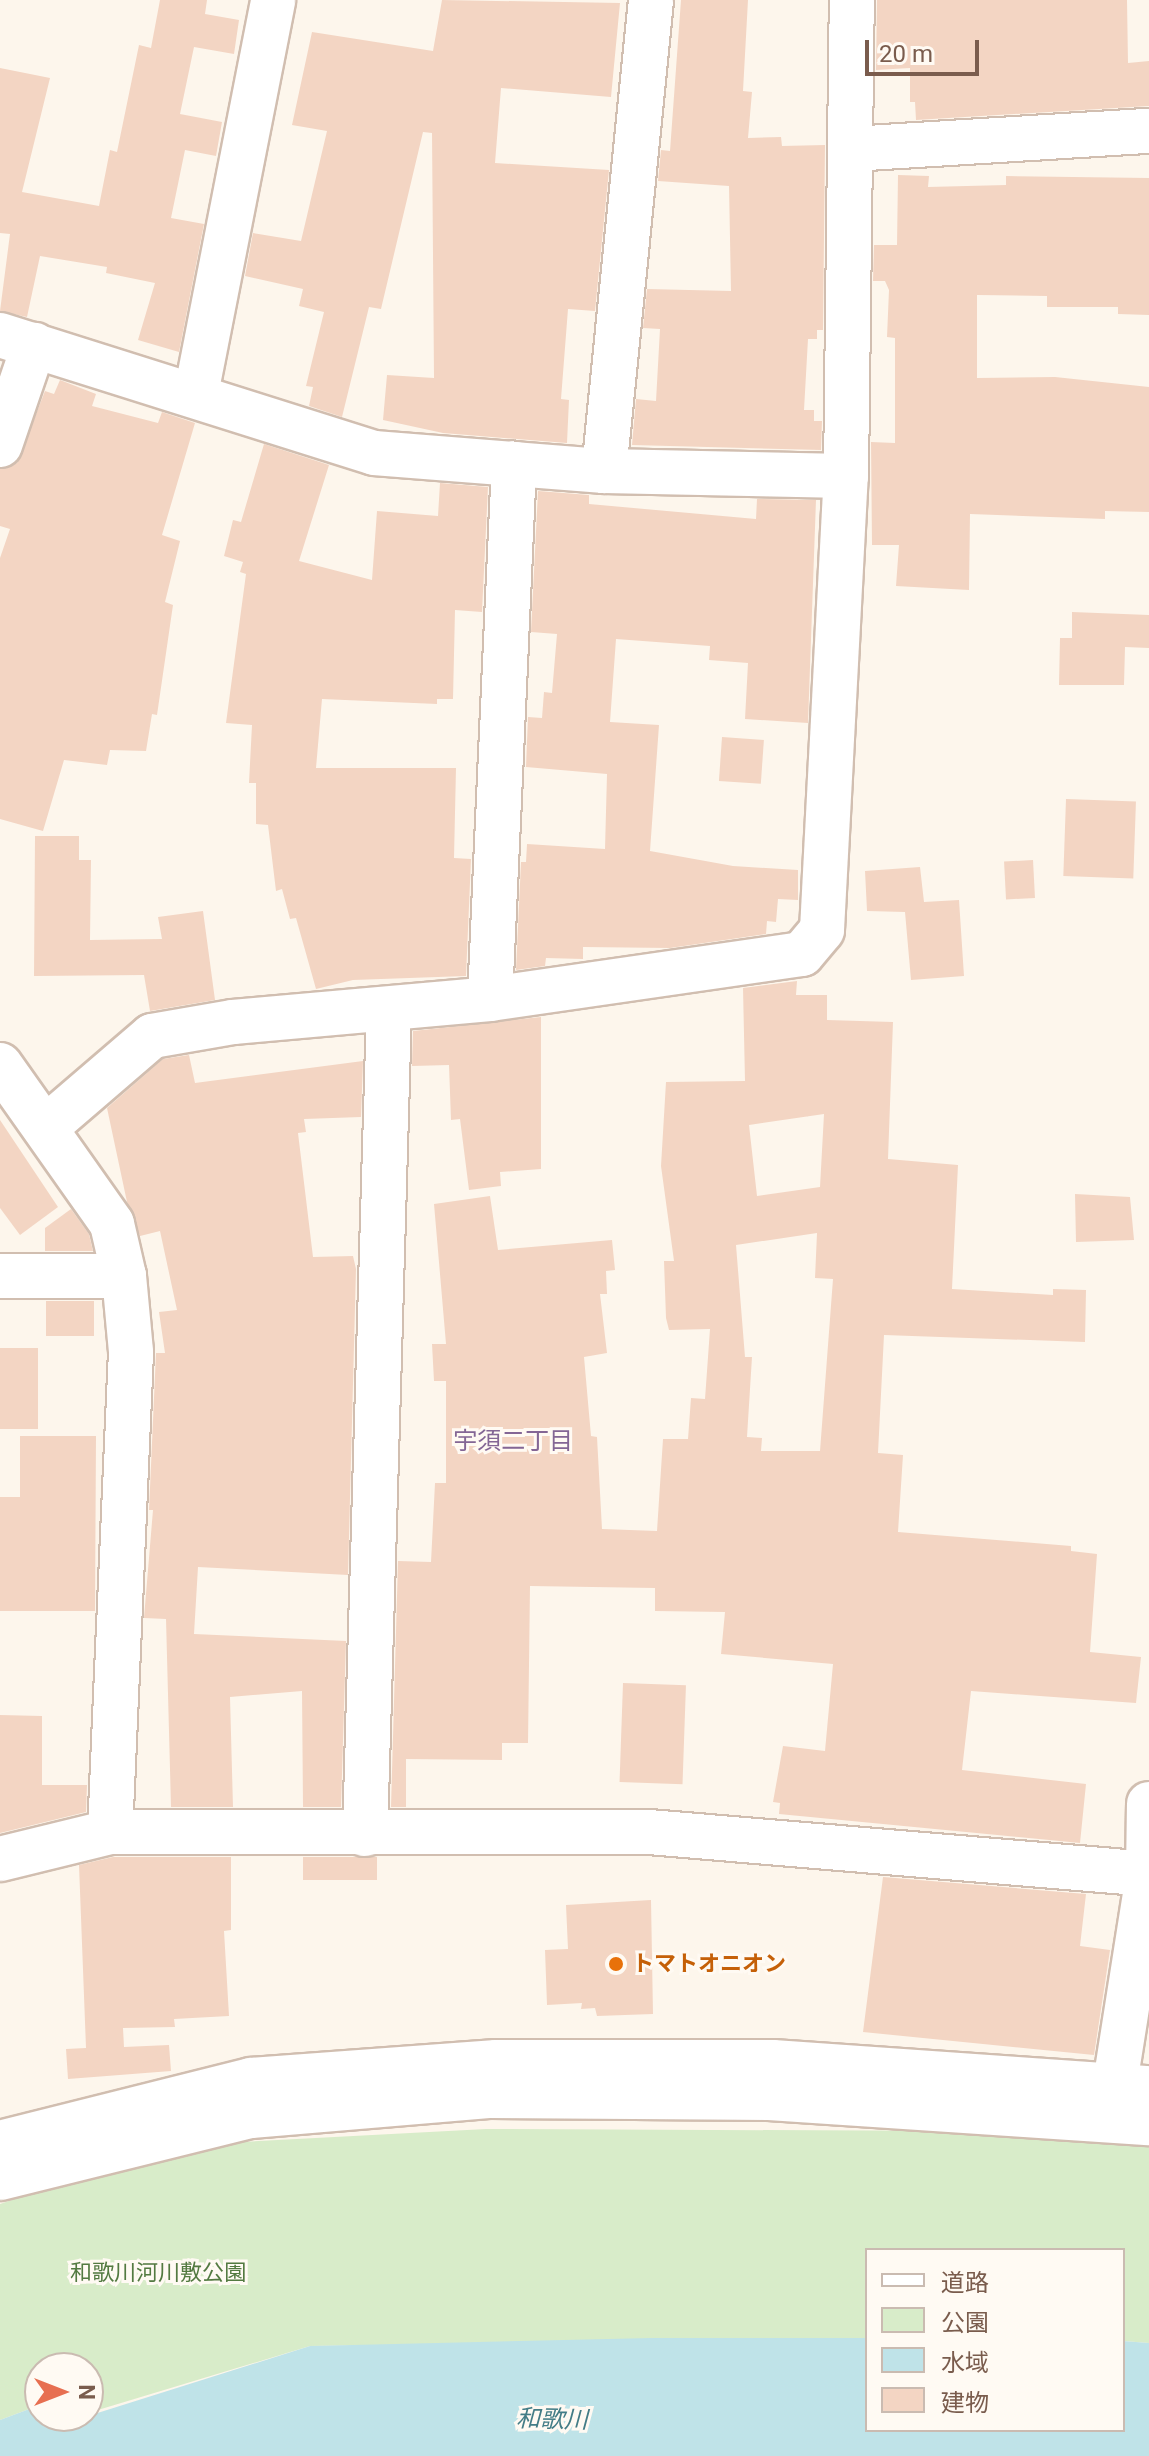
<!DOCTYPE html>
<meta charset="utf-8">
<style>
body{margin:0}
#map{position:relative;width:1149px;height:2456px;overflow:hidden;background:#fdf6ec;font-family:Roboto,"Noto Sans JP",sans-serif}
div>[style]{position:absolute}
.green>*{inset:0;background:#d8ecc9}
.water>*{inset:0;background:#bfe3e8}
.building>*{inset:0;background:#f3d5c3;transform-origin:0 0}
.roads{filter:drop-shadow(2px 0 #d1beb0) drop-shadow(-2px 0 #d1beb0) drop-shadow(0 2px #d1beb0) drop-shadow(0 -2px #d1beb0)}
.minor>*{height:44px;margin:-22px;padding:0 22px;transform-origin:22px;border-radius:22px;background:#fff}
.dots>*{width:22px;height:22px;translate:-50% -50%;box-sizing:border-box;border:4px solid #fffaf3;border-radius:50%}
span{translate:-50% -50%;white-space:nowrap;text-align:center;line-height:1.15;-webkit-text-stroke:6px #fffaf3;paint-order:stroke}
.food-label{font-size:22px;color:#c56008;font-weight:700}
.left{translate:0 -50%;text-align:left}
.park-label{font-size:22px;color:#537a41}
.neighbourhood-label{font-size:24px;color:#846695}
.water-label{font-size:24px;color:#437c86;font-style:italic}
.legend{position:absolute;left:865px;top:2248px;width:260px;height:184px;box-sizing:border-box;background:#fffaf3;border:2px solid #cabbb1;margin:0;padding:10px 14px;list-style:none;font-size:24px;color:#7a5c4d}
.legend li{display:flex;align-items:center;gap:16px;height:40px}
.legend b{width:40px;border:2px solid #cabbb1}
.north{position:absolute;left:24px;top:2352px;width:80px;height:80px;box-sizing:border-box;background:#fffaf3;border:2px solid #cabbb1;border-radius:50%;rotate:90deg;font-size:22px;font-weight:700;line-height:32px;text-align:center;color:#7a5c4d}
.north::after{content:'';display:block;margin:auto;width:28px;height:36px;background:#e76f51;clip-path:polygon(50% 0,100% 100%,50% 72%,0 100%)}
.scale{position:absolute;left:865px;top:40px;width:114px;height:36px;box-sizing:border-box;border:4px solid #7a5c4d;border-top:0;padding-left:10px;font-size:24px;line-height:28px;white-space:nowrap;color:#7a5c4d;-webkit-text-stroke:6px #fffaf3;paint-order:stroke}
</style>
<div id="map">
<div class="green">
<div style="clip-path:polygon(486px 2129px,979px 2131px,1149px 2146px,1149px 2343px,1123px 2341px,1123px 2250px,867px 2250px,867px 2338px,310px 2346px,88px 2413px,88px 2368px,40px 2368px,40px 2405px,0 2420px,0 2204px,103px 2169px,242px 2142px)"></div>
</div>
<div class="water">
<div style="clip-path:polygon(652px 2338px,867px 2338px,867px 2430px,1123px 2430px,1123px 2341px,1149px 2343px,1149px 2456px,0 2456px,0 2420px,40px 2405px,40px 2416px,62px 2421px,88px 2416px,310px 2346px)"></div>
</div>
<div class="building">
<div style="clip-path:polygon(160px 0,207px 0,205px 14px,239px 20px,234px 54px,194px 47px,180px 114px,222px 122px,216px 156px,185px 150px,171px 218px,204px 224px,179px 352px,138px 340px,155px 283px,106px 273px,107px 267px,40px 256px,27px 317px,0 311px,10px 234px,0 233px,0 68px,50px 78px,22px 192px,99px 206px,110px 150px,117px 152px,139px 45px,151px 48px)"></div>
<div style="clip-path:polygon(442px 0,620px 3px,611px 97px,501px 88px,495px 163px,609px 170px,595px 311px,568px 309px,561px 399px,569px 400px,567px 443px,443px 433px,383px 420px,387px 375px,434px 378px,432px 133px,423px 132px,381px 309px,369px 307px,342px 417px,309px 406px,313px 387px,306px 386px,324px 312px,299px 306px,303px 289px,245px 276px,253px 233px,301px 241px,327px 131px,292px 125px,312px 32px,433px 51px)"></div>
<div style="clip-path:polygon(681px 0,748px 0,743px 91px,752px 92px,748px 138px,781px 137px,782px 146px,825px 145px,823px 330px,817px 330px,817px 339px,808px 339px,804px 410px,814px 410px,814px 421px,822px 421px,821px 450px,632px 445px,636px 399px,656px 401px,660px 329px,643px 328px,647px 289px,731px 291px,729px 186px,658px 181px,661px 150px,670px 151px)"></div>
<div style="clip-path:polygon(877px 0,1127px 0,1128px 63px,1149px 61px,1149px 106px,916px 120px,915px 102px,910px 102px,910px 68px,876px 70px)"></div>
<div style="clip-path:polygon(898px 175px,929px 176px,928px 187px,1006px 185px,1006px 176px,1149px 178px,1149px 315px,1118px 314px,1118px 307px,1047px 307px,1047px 296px,977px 295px,977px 378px,1055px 377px,1149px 387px,1149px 512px,1105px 511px,1105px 519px,970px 514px,969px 590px,896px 586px,899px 545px,872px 545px,871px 442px,895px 443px,895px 338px,887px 337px,889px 290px,885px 281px,873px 281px,874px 245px,897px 245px)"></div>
<div style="clip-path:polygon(60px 380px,96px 394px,92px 406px,158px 423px,162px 412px,195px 423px,162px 535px,180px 541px,165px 602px,173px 605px,157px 715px,152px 714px,146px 751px,110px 750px,107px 765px,64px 760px,43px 831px,0 819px,0 558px,10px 529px,0 526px,0 469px,17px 463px,45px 391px,54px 394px)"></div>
<div style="clip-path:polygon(264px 444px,329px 465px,299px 561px,372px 580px,377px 511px,438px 516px,440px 483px,488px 487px,482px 612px,455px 610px,453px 699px,437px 699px,437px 704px,322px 699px,316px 768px,456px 768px,454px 858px,471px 859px,466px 976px,353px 980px,316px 989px,296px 918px,290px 919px,282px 889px,276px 891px,268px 825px,256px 824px,256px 783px,249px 783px,252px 725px,226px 723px,246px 574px,240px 572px,243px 562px,224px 556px,233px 520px,241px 522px)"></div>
<div style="clip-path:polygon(538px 491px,589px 495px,589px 504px,756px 519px,757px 499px,816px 500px,808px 723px,745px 719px,748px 663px,709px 660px,710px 646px,616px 639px,610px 722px,659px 725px,650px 851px,733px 866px,798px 870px,798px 900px,778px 899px,776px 922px,767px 921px,766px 934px,670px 948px,583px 947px,583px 959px,546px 958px,545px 966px,516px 970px,521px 862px,526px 862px,527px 844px,605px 849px,607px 774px,526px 767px,528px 717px,542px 718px,544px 692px,552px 693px,557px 634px,531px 632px)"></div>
<div style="clip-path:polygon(1072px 612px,1149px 615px,1149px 648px,1125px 647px,1124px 685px,1059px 685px,1060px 638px,1072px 638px)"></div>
<div style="left:722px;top:737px;width:42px;height:44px;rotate:4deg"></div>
<div style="left:1066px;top:799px;width:70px;height:77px;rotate:2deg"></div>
<div style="clip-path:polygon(35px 836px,79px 836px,79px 860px,91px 860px,90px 940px,162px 939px,158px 917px,203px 911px,215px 1000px,150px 1011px,144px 975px,34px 976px)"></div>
<div style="left:1033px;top:860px;width:38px;height:29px;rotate:87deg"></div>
<div style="clip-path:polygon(920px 867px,924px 902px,959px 900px,964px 976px,911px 980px,905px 912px,867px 911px,865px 871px)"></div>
<div style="clip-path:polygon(evenodd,797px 981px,796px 995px,827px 995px,827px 1020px,893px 1022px,888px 1159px,958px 1165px,952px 1289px,1053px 1295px,1053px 1289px,1086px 1290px,1085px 1342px,884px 1335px,878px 1453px,903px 1455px,898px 1532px,1071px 1546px,1071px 1551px,1097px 1554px,1090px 1652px,1141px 1657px,1136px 1703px,971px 1691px,962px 1770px,1086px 1784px,1080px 1843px,779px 1814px,780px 1803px,773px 1802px,783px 1746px,825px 1751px,833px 1664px,721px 1654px,725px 1612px,655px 1611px,655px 1588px,530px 1586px,528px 1743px,502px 1743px,502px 1760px,406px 1759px,406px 1807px,391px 1807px,398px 1561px,431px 1562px,435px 1483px,446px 1483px,446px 1381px,434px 1381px,432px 1344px,446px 1344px,434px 1204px,490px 1196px,498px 1250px,612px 1240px,615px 1270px,606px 1271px,607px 1294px,600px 1294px,607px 1353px,584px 1357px,591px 1436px,597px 1437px,602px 1529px,657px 1531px,663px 1439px,688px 1439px,691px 1398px,705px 1399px,710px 1329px,669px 1330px,666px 1318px,664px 1261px,674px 1261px,661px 1166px,666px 1082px,745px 1081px,743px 988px,797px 981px,824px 1114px,820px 1187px,757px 1196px,749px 1125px,824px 1114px,797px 981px,817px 1233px,815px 1278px,833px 1279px,820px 1451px,761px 1451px,762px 1438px,747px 1437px,752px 1357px,745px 1357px,736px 1245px,817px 1233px)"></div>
<div style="clip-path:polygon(541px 1017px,541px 1169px,500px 1172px,501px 1186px,469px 1190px,460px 1119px,451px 1120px,449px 1065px,412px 1066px,413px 1031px)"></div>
<div style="clip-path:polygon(189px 1055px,195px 1083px,363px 1061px,361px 1117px,304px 1119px,306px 1132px,298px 1133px,313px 1257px,353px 1256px,356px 1269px,348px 1575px,198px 1567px,194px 1634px,346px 1641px,341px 1807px,303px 1807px,302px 1691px,230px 1697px,233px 1807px,171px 1807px,166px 1619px,144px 1618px,153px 1510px,149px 1510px,156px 1353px,165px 1353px,159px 1312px,177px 1310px,160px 1231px,140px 1236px,127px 1202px,107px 1108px,163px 1059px)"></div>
<div style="clip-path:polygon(0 1120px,58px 1207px,20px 1235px,0 1208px)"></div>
<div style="clip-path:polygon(1075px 1194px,1130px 1197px,1134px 1240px,1076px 1242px)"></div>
<div style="clip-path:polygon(71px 1209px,89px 1234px,93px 1251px,45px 1251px,45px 1228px)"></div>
<div style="left:46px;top:1301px;width:48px;height:35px"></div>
<div style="left:0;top:1348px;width:38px;height:81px"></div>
<div style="clip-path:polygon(20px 1436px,96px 1436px,95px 1611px,0 1611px,0 1497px,20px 1497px)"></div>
<div style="left:623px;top:1683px;width:63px;height:99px;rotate:2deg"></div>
<div style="clip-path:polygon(0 1715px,42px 1716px,42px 1785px,87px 1785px,86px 1812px,0 1833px)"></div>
<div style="clip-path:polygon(113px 1857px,231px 1857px,231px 1930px,224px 1931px,229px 2016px,174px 2019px,175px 2027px,123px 2028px,124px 2047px,169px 2045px,171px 2071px,68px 2079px,66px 2049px,86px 2048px,79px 1865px)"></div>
<div style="left:303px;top:1857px;width:74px;height:23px"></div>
<div style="clip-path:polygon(883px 1877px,1086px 1894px,1080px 1946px,1110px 1950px,1094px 2055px,863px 2032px)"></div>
<div style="clip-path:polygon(651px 1900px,653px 2014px,597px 2016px,595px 2008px,581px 2009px,582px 2003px,547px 2005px,545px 1950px,568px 1949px,566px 1905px)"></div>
</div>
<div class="roads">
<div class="minor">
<div style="left:851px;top:149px;width:299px;rotate:-3.5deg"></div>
<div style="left:0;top:335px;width:392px;rotate:17.5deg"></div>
<div style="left:374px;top:453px;width:231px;rotate:4.5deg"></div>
<div style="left:604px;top:471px;width:242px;rotate:1.2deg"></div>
<div style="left:196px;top:394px;width:401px;rotate:-78.9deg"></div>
<div style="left:0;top:445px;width:106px;rotate:-71.2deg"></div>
<div style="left:604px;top:471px;width:473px;rotate:-84.3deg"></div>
<div style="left:490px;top:999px;width:536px;rotate:-87.43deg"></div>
<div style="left:0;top:1065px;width:194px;rotate:54.8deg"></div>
<div style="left:112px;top:1224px;width:53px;rotate:77deg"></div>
<div style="left:124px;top:1276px;width:76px;rotate:84.7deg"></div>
<div style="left:131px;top:1352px;width:480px;rotate:92.5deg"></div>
<div style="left:45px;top:1128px;width:141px;rotate:-40.7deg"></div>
<div style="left:152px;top:1036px;width:82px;rotate:-9.8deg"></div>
<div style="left:233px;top:1022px;width:258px;rotate:-5.1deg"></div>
<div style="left:490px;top:999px;width:315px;rotate:-8.2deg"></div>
<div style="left:802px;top:954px;width:31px;rotate:-50deg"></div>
<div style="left:822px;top:930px;width:455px;rotate:-87deg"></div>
<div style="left:846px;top:476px;width:476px;rotate:-89.3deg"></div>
<div style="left:0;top:1276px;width:124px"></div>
<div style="left:365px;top:1834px;width:823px;rotate:-88.33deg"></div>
<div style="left:0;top:1859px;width:113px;rotate:-13.8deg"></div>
<div style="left:110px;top:1832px;width:539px"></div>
<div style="left:649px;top:1832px;width:502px;rotate:4.8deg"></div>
<div style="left:1110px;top:2115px;width:244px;rotate:-81deg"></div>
<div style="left:1148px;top:1874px;width:70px;rotate:-89.2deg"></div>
<div style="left:0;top:2143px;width:259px;rotate:-14.1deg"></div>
<div style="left:251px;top:2080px;width:246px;rotate:-4.2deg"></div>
<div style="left:496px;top:2062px;width:277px"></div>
<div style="left:773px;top:2062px;width:377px;rotate:4deg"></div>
<div style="left:0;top:2178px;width:259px;rotate:-13.9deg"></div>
<div style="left:251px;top:2116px;width:241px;rotate:-4.8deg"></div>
<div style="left:491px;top:2096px;width:278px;rotate:0.4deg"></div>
<div style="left:769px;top:2098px;width:381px;rotate:3.8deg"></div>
</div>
</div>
<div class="dots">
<div style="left:616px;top:1964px;background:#e8710a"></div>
</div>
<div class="food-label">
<span class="left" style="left:632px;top:1964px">トマトオニオン</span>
</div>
<div class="park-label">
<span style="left:158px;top:2273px">和歌川河川敷公園</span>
</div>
<div class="neighbourhood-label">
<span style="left:513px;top:1442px">宇須二丁目</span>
</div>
<div class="water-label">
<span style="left:552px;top:2420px;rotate:1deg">和歌川</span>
</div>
<ul class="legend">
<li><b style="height:10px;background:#fff"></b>道路</li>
<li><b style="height:22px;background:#d8ecc9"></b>公園</li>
<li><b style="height:22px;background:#bfe3e8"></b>水域</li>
<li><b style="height:22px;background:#f3d5c3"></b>建物</li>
</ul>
<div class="north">N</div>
<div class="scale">20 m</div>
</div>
